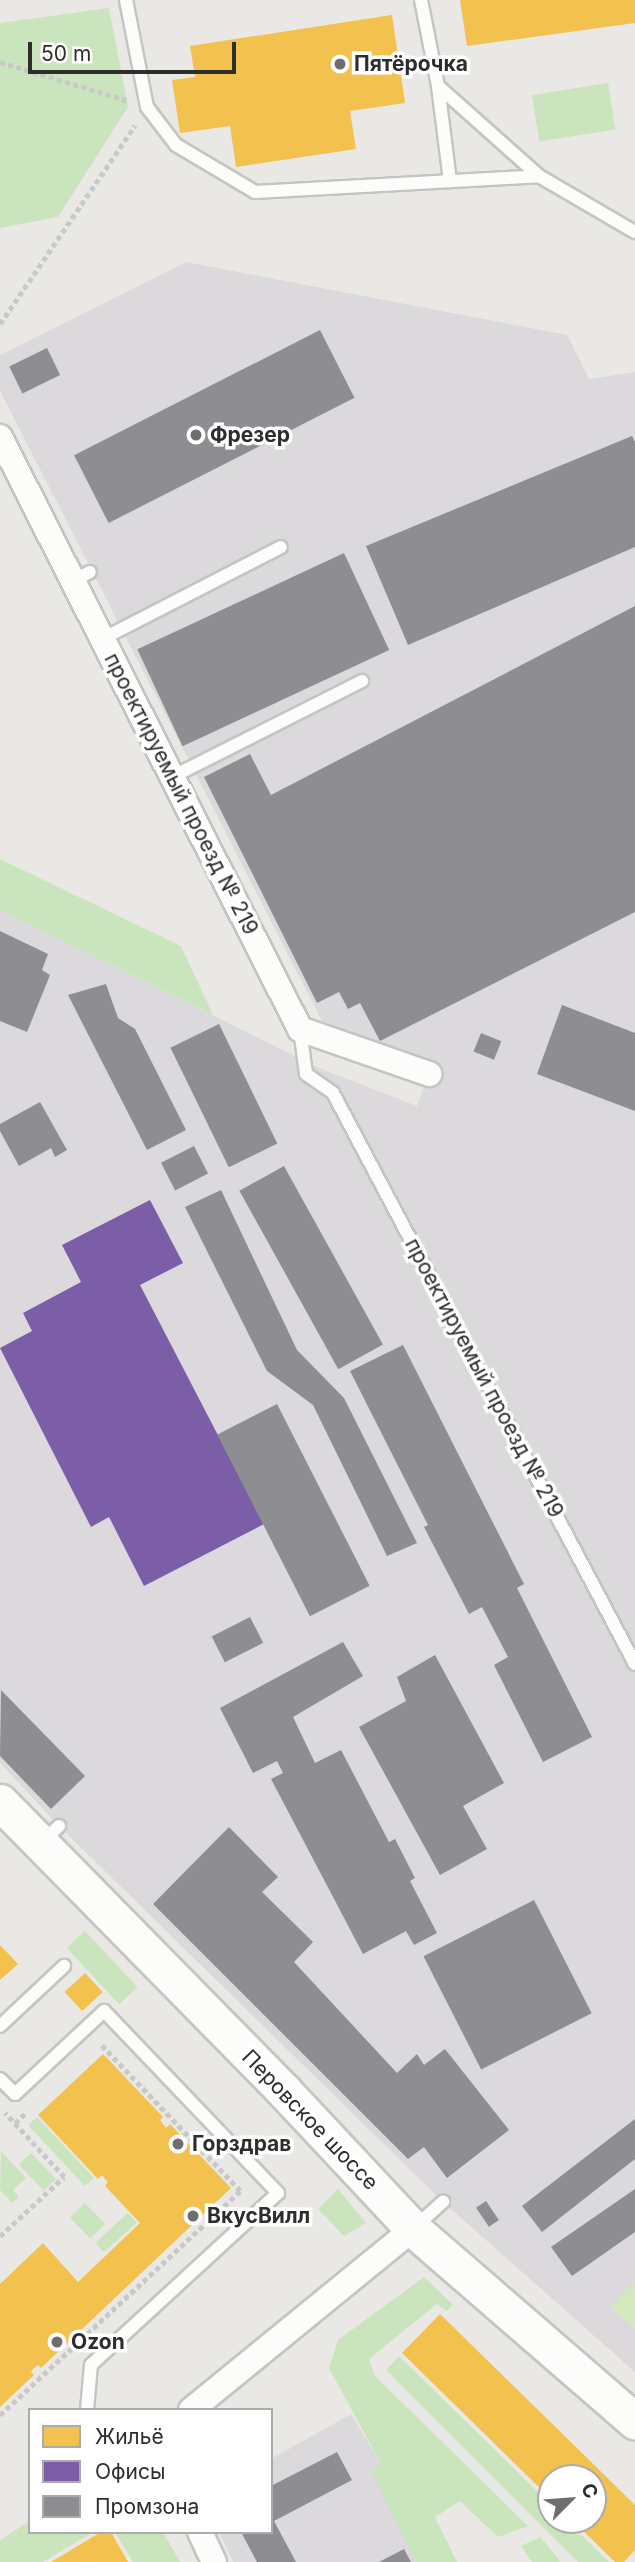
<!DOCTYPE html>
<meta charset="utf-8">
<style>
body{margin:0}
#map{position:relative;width:635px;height:2562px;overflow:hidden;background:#eae8e4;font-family:Inter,sans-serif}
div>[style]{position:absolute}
.industrial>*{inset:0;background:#dbd9db}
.green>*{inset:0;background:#cae4be;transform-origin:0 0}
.pitch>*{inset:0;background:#d3e8bc}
.homes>*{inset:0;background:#f2c14e;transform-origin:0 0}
.offices>*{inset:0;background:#7b5ea7}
.industry>*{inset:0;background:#8d8d92;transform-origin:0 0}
.path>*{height:4.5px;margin-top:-2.25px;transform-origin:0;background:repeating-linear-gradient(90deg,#c8c8c8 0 5px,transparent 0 8.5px)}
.roads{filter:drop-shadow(2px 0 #c4c4c3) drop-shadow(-2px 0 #c4c4c3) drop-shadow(0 2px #c4c4c3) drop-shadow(0 -2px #c4c4c3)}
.lane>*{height:12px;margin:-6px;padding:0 6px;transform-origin:6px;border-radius:6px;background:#fcfcfb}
.street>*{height:24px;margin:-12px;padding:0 12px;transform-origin:12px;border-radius:12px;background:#fcfcfb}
.secondary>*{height:35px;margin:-17.5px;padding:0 17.5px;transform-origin:17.5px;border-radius:17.5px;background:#fcfcfb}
.dots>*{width:19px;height:19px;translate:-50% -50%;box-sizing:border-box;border:4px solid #fff;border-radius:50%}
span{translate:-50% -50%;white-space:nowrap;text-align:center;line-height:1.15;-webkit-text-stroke:7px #fff;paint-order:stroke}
.poi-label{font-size:21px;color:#2d2d2d;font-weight:700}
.left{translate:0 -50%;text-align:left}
.street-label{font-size:21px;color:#2d2d2d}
.legend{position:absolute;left:28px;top:2408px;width:245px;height:126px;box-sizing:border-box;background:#fff;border:2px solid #ababab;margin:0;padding:9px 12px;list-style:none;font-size:21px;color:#2d2d2d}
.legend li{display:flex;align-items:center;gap:14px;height:35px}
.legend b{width:35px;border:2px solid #ababab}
.north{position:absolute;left:537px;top:2464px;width:70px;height:70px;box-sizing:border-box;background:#fff;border:2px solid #ababab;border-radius:50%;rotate:65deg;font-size:19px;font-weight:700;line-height:28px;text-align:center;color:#2d2d2d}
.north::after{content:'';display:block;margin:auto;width:24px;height:32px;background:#6f6e6d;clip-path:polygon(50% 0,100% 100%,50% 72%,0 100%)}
.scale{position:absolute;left:28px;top:42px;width:208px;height:32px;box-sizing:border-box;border:4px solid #2d2d2d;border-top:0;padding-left:9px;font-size:21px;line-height:24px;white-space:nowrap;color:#2d2d2d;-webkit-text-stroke:5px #fff;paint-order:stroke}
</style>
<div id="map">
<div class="industrial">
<div style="clip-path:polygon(186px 262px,567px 335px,589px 379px,635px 372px,635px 2372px,443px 2202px,59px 1826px,0 1763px,0 910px,319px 1068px,417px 1106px,433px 1061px,323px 1023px,0 391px,0 355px)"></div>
<div style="clip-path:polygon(351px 2414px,381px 2464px,429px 2562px,233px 2562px,219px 2532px,271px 2532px,271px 2459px)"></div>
</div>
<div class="green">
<div style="clip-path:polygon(109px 8px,128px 107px,58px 217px,0 228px,0 23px)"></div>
<div style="left:608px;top:83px;width:47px;height:77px;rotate:81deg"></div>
<div style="clip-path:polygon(0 859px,181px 946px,213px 1015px,0 910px)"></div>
<div style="left:85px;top:1931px;width:77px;height:25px;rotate:47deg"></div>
<div style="left:37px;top:2117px;width:83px;height:12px;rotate:47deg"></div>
<div style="clip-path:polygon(1px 2151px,26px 2178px,13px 2190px,19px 2197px,12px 2203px,0 2190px)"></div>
<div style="left:31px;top:2153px;width:36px;height:17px;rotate:46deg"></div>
<div style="clip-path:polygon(338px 2189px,366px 2223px,344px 2236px,318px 2209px)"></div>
<div style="left:85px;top:2203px;width:29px;height:21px;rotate:46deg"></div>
<div style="left:128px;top:2213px;width:13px;height:44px;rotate:48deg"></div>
<div style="clip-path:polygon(424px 2277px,453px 2305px,447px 2311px,437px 2304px,369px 2359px,375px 2376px,528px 2526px,498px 2537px,460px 2501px,435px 2517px,457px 2562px,416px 2562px,371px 2470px,381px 2464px,329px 2368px,338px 2340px)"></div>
<div style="clip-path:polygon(399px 2356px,551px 2505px,551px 2520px,566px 2520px,609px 2562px,578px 2562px,386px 2370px)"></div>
<div style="clip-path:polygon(30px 2521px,30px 2532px,93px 2532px,43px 2562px,0 2562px,0 2540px)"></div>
<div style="clip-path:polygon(115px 2532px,163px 2532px,180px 2562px,133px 2562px)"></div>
<div style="clip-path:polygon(540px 2537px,559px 2559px,560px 2562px,532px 2562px,521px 2546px)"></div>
</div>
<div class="pitch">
<div style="clip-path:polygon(635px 2280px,635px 2329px,611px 2307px)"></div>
</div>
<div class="homes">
<div style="clip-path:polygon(460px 0,635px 0,635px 23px,467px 46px)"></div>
<div style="clip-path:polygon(392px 15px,405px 103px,350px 111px,356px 149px,236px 167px,230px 126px,180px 133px,172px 80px,195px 77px,190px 46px)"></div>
<div style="clip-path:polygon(0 1945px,18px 1964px,0 1980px)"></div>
<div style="left:85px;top:1973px;width:26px;height:28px;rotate:47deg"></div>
<div style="clip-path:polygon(103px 2054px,163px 2117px,160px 2120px,166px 2128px,170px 2124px,231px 2188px,41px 2368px,38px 2365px,34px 2368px,31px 2372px,34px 2375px,0 2407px,0 2284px,43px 2243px,78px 2282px,140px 2223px,105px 2186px,108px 2182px,105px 2179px,102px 2175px,98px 2179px,38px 2115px)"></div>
<div style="clip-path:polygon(440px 2314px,635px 2505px,635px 2550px,624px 2562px,615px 2562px,572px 2520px,593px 2520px,593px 2478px,551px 2478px,551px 2499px,402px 2353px)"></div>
<div style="clip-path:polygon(101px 2532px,111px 2532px,128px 2562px,51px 2562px)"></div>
</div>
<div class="offices">
<div style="clip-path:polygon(150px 1200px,183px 1263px,140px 1285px,264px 1524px,144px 1586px,109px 1517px,91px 1527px,0 1348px,32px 1331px,23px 1313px,81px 1282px,62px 1245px)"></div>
</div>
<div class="industry">
<div style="left:320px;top:330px;width:76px;height:276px;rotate:63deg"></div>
<div style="left:47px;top:348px;width:30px;height:42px;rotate:64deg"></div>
<div style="clip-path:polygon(632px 436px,635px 442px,635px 547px,408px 645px,366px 546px)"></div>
<div style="left:344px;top:553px;width:107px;height:228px;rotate:65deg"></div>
<div style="clip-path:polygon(635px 606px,635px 912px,380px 1041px,360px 1003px,348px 1009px,339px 992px,317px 1003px,204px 777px,250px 754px,271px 795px)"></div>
<div style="clip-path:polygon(0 931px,48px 954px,42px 970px,50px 975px,27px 1032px,0 1021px)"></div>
<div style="clip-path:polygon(106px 984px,118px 1018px,135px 1029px,186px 1130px,147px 1150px,68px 995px)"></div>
<div style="clip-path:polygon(562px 1005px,635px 1033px,635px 1111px,537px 1074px)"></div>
<div style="left:219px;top:1024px;width:133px;height:54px;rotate:64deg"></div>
<div style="left:481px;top:1033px;width:22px;height:20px;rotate:22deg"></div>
<div style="clip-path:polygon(40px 1102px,67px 1150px,55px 1157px,51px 1148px,19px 1166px,0 1131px,0 1124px)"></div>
<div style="left:194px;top:1146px;width:31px;height:37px;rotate:63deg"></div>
<div style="left:284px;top:1166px;width:204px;height:51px;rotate:61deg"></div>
<div style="clip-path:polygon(221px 1190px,297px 1350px,344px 1398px,417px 1543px,387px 1556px,313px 1405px,267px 1371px,185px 1207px)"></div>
<div style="clip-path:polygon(403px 1345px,524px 1584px,517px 1588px,592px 1737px,543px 1762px,494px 1665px,508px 1657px,482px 1607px,469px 1614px,424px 1527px,428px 1525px,350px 1371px)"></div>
<div style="left:277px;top:1404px;width:204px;height:67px;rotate:63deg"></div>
<div style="left:250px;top:1617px;width:29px;height:43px;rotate:63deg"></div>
<div style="clip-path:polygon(343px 1642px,363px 1676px,293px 1717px,315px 1763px,341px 1750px,389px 1842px,395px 1839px,415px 1878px,410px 1881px,437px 1933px,414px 1945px,406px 1931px,363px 1954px,271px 1779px,283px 1773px,277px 1761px,253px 1773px,220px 1708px)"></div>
<div style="clip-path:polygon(435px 1655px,504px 1783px,463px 1806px,487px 1849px,440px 1875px,359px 1727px,406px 1701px,397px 1677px)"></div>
<div style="clip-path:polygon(1px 1690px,85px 1776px,51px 1809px,0 1756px)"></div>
<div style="clip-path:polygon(229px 1827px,278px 1877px,262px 1892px,313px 1942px,294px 1962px,397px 2073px,417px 2054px,424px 2065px,445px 2049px,509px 2130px,447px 2178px,424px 2147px,408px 2159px,153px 1904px)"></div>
<div style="left:534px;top:1900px;width:127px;height:124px;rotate:63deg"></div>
<div style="clip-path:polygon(635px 2119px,635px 2159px,542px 2232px,522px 2206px)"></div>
<div style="clip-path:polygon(635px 2189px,635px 2232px,572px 2276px,551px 2247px)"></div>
<div style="left:486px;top:2201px;width:23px;height:12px;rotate:56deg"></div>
<div style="clip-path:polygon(337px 2452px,352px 2480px,274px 2521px,296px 2562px,257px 2562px,241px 2532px,271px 2532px,271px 2486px)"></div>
<div style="clip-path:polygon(404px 2549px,411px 2562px,379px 2562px)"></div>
</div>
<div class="path">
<div style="left:0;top:62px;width:132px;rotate:16.8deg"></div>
<div style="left:0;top:324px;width:240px;rotate:-55.8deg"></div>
<div style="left:15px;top:2123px;width:16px;rotate:-43deg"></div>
<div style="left:0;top:2236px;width:87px;rotate:-42.7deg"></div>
<div style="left:64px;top:2177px;width:87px;rotate:-132.7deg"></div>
<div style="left:0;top:2415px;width:328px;rotate:-43deg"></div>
<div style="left:240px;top:2191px;width:203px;rotate:-133.6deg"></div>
</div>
<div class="roads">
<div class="lane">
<div style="left:126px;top:0;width:109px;rotate:78.9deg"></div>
<div style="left:147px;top:107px;width:48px;rotate:52.7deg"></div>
<div style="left:176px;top:145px;width:92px;rotate:30.7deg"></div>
<div style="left:255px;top:192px;width:284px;rotate:-3.2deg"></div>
<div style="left:539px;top:176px;width:111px;rotate:30.3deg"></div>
<div style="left:421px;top:0;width:88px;rotate:78.8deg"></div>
<div style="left:438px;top:86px;width:135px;rotate:41.7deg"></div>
<div style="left:438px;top:86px;width:96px;rotate:82.8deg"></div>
<div style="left:73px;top:581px;width:19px;rotate:-28deg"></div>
<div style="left:102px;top:639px;width:201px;rotate:-27.2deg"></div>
<div style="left:172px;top:777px;width:213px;rotate:-26.8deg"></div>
<div style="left:300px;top:1029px;width:45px;rotate:82.4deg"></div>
<div style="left:306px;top:1074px;width:33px;rotate:35deg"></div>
<div style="left:333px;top:1093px;width:646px;rotate:62.13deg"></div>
<div style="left:43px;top:1841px;width:22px;rotate:-43deg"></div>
<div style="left:0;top:2026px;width:88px;rotate:-43.2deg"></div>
<div style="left:0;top:2079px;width:21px;rotate:45deg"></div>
<div style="left:15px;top:2094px;width:122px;rotate:-43deg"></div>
<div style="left:104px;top:2011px;width:252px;rotate:46.3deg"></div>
<div style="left:278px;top:2193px;width:254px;rotate:137.4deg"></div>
<div style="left:91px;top:2365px;width:45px;rotate:95.1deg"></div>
<div style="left:415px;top:2227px;width:38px;rotate:-42deg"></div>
</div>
<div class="street">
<div style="left:0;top:437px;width:664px;rotate:63.13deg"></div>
<div style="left:300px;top:1029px;width:137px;rotate:19.2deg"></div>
<div style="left:191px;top:2410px;width:286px;rotate:-39.2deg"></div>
<div style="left:200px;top:2532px;width:33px;rotate:65deg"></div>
</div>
<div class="secondary">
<div style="left:0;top:1802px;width:405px;rotate:45.5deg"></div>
<div style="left:284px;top:2091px;width:189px;rotate:46.9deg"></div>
<div style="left:413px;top:2229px;width:294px;rotate:40.9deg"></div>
</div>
</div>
<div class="dots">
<div style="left:340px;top:64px;background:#6f6e6d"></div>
<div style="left:196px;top:435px;background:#6f6e6d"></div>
<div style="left:178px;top:2144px;background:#6f6e6d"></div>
<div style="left:193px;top:2216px;background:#6f6e6d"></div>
<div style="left:57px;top:2342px;background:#6f6e6d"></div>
</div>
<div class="poi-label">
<span class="left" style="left:354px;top:64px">Пятёрочка</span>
<span class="left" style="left:210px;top:435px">Фрезер</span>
<span class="left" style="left:192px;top:2144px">Горздрав</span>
<span class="left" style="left:207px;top:2216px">ВкусВилл</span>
<span class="left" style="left:71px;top:2342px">Ozon</span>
</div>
<div class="street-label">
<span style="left:181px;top:794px;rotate:63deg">проектируемый проезд № 219</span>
<span style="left:484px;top:1378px;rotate:62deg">проектируемый проезд № 219</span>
<span style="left:310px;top:2120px;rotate:46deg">Перовское шоссе</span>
</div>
<ul class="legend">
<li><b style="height:19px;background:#f2c14e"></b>Жильё</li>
<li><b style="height:19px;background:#7b5ea7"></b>Офисы</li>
<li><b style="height:19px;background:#8d8d92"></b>Промзона</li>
</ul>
<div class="north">С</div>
<div class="scale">50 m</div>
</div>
